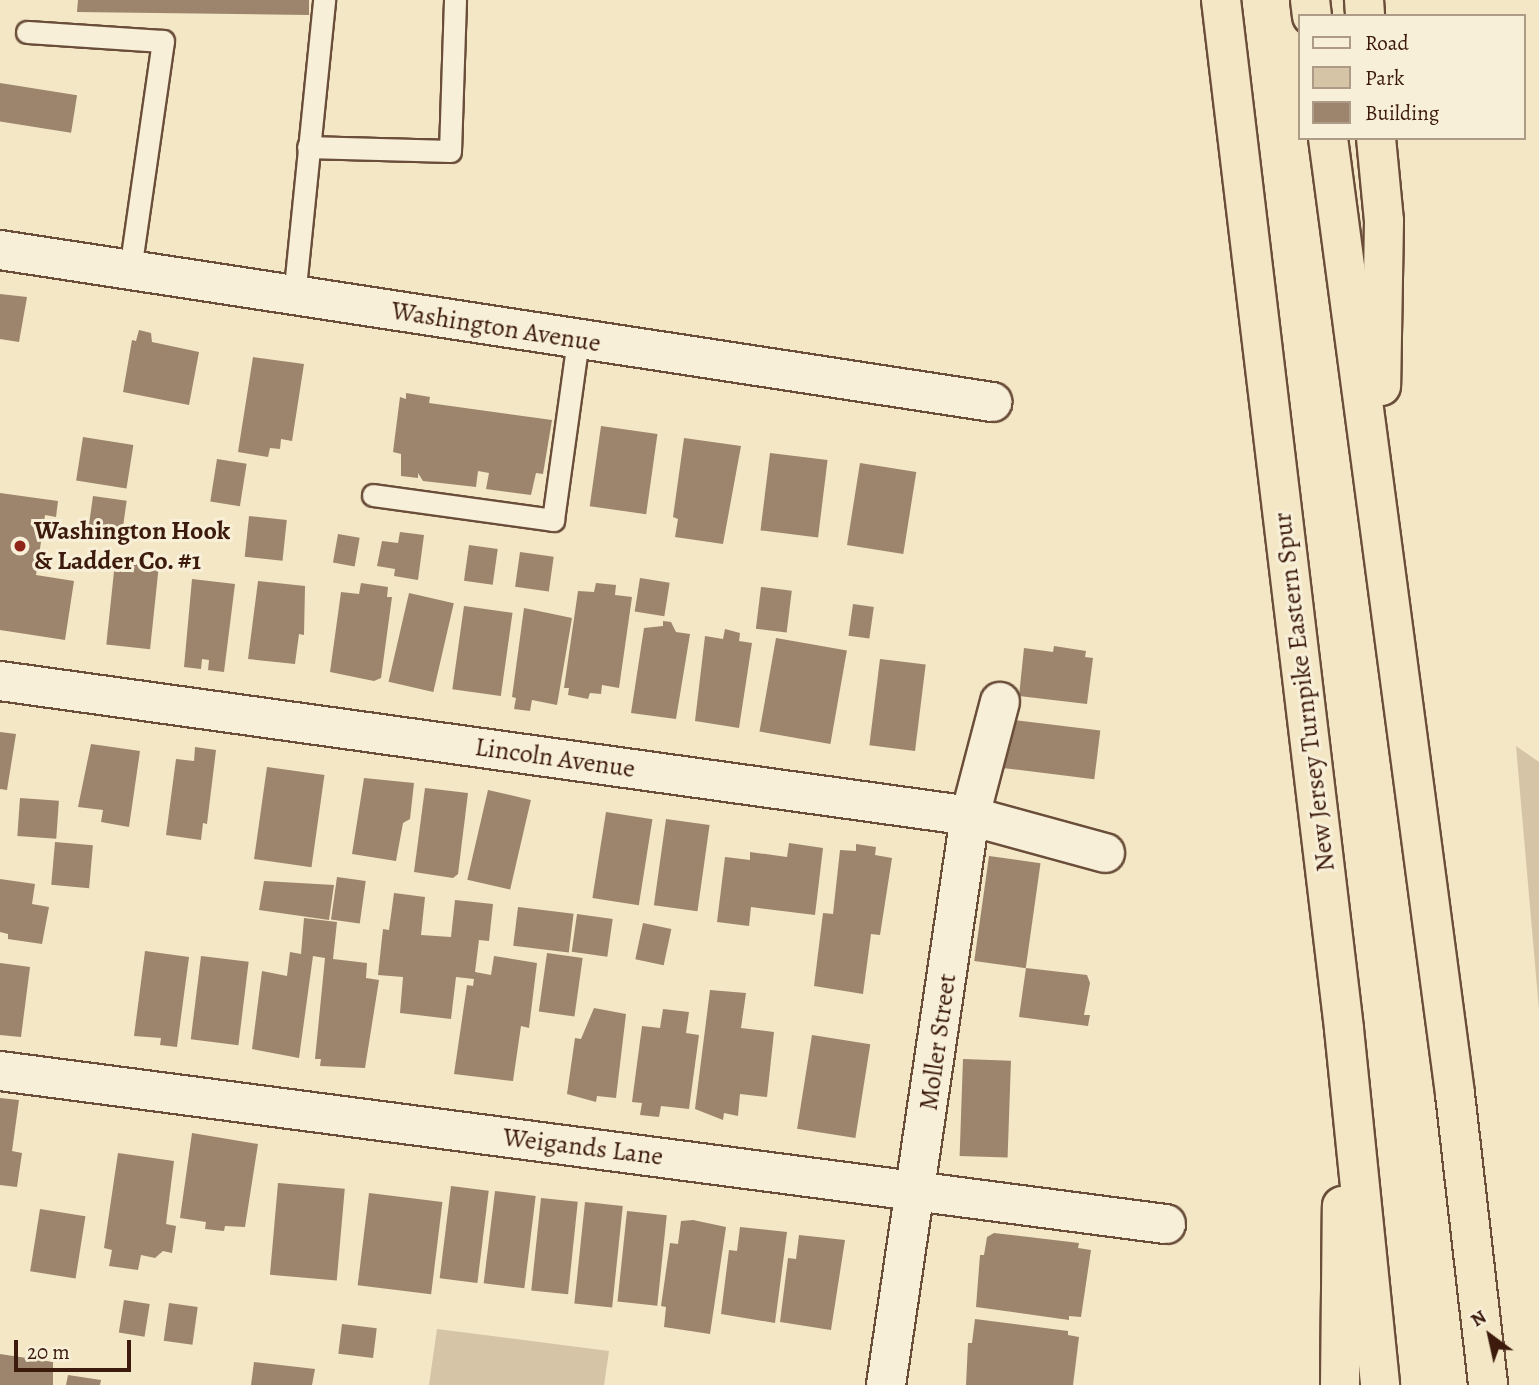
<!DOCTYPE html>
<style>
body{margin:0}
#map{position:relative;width:1539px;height:1385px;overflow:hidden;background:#f4e7c5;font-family:Alegreya,serif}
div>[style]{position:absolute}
.green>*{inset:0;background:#d5c4a6}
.building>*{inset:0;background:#9c856c;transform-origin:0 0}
.roads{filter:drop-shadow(2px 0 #6a4e3a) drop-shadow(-2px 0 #6a4e3a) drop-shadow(0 2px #6a4e3a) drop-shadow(0 -2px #6a4e3a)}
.service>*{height:21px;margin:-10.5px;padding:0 10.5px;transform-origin:10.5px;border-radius:10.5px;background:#f8efd9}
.minor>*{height:38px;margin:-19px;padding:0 19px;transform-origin:19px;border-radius:19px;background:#f8efd9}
.motorway>*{height:38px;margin:-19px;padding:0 19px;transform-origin:19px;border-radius:19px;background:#f4e7c5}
.dots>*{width:19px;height:19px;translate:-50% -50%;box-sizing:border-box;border:4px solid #f8efd9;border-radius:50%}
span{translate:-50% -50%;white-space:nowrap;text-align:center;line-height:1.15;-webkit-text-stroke:6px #f8efd9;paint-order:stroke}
.street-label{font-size:26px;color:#3c1b0c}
.poi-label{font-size:26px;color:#3c1b0c;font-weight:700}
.left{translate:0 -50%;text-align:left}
.legend{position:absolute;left:1298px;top:14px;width:228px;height:126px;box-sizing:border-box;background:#f8efd9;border:2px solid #ad9a87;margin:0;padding:9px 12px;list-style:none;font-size:21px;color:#3c1b0c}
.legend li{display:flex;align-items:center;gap:14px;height:35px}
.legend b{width:35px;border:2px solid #ad9a87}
.north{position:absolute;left:1455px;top:1301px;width:70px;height:70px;-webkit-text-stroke:5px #f8efd9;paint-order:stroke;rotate:327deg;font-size:19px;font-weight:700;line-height:28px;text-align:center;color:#3c1b0c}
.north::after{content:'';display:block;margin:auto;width:24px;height:32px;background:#3c1b0c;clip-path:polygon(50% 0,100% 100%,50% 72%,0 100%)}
.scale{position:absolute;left:14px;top:1340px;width:117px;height:32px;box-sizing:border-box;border:4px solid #3c1b0c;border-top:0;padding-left:9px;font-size:21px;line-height:24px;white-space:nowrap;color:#3c1b0c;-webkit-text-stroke:5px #f8efd9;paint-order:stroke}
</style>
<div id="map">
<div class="green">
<div style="clip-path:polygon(1516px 746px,1539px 762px,1539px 1010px)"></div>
<div style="clip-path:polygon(437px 1329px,609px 1351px,604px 1385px,429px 1385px)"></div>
</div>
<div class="building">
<div style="clip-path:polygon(78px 0,309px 0,309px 15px,77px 12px)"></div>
<div style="left:0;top:83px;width:78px;height:38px;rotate:9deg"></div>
<div style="clip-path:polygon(0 294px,27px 297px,19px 342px,0 339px)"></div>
<div style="clip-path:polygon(139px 330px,151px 333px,152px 342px,199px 352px,189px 405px,123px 392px,132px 340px,136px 341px)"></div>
<div style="clip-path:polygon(253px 357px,304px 364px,292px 441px,281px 439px,280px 449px,270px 448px,268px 457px,238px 452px)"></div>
<div style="clip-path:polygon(406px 393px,430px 397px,429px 403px,552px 420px,543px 474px,536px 473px,531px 495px,486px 489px,489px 473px,478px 471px,476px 487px,423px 481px,418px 473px,418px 478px,401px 476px,401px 454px,393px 452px,400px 397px,406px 399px)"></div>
<div style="left:601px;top:426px;width:57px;height:81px;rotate:8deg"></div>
<div style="left:83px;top:437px;width:51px;height:44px;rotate:9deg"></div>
<div style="clip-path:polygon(684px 438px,741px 446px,723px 544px,675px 537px,678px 519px,673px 517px)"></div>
<div style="left:770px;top:453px;width:58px;height:78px;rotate:7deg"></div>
<div style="left:217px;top:459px;width:30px;height:43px;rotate:9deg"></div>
<div style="left:860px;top:463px;width:57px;height:83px;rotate:9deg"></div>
<div style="clip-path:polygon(0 493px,58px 501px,56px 517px,45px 515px,36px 575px,74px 581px,65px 640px,0 630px)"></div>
<div style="left:93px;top:496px;width:34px;height:38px;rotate:8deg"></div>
<div style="left:249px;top:516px;width:38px;height:41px;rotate:6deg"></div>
<div style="clip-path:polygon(400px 532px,424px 535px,418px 580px,394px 576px,395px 569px,377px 566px,382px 541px,398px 543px)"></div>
<div style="left:338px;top:534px;width:22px;height:29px;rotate:10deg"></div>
<div style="left:469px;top:545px;width:29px;height:36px;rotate:8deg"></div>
<div style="left:520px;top:552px;width:34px;height:35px;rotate:8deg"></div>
<div style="left:115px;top:562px;width:44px;height:83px;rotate:6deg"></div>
<div style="left:640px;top:578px;width:30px;height:34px;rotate:9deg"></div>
<div style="clip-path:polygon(192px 579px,235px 584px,224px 672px,208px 670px,209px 660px,202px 659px,201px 669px,184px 667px)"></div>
<div style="clip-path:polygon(258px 581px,305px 586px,304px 635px,299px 634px,295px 664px,248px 659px)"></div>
<div style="clip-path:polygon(361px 583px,388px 587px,387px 597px,392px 597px,381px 678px,374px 681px,330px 672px,341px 592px,359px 594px)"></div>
<div style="clip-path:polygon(596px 583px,616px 585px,615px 595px,632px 597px,619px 688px,602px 685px,601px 694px,590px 693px,588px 699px,568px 695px,569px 688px,564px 688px,578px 591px,594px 592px)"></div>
<div style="left:761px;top:587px;width:31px;height:42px;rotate:7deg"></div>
<div style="left:409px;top:593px;width:46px;height:91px;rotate:13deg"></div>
<div style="left:853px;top:604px;width:21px;height:32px;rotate:8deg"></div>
<div style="left:464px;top:606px;width:49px;height:84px;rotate:8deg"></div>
<div style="clip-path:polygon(524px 608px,572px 618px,557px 705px,532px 700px,530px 711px,514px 709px,516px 698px,512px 697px)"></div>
<div style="clip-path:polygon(663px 621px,671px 622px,676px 632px,690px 634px,676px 719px,631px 713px,644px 628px,663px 626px)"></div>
<div style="clip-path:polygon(725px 629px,740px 633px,739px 641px,752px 643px,739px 728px,695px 721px,705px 636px,723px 639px)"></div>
<div style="left:776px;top:638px;width:72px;height:95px;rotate:10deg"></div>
<div style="clip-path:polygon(1054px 646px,1086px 651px,1085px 657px,1093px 658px,1087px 704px,1019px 696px,1024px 648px,1053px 652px)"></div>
<div style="left:880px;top:659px;width:46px;height:87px;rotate:7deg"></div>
<div style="left:1006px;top:719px;width:95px;height:49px;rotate:7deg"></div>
<div style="clip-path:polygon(0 732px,16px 734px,7px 790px,0 789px)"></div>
<div style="clip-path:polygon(91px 744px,140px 751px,129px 827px,101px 822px,103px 810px,78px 807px)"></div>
<div style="clip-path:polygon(195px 747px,216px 750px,207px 824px,203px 823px,201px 840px,166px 835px,176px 759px,194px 761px)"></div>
<div style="left:267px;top:767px;width:58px;height:93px;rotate:8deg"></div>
<div style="clip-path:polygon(364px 778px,414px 783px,410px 819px,403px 823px,396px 861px,352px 854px)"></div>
<div style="clip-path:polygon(425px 788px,468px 793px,458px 874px,453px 878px,414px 872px)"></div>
<div style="left:488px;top:790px;width:44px;height:92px;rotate:13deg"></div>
<div style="left:20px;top:798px;width:39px;height:38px;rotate:4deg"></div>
<div style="left:606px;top:812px;width:47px;height:87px;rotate:9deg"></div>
<div style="left:666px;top:819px;width:44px;height:87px;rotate:8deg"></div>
<div style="left:55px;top:842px;width:38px;height:43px;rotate:5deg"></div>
<div style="clip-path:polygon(789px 843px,823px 848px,815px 915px,751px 907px,749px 926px,717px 922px,725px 857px,750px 860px,750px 852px,787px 857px)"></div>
<div style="clip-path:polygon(856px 844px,876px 847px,875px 855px,892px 858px,880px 935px,871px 934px,863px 994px,814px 986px,823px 913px,833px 914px,840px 850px,856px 851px)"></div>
<div style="left:989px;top:856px;width:52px;height:106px;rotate:8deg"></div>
<div style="left:337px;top:877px;width:29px;height:43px;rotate:8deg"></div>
<div style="clip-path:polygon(0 879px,35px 884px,32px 904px,49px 907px,42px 944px,8px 939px,8px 934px,0 932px)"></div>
<div style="clip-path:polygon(264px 881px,334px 885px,329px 920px,259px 910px)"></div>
<div style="clip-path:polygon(394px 893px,425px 897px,421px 935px,451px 937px,455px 900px,493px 904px,489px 941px,479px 940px,475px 972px,491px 975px,494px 956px,537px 963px,529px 1028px,521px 1026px,513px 1081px,454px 1074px,467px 985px,473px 986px,474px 979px,456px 977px,451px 1019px,400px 1013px,403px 977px,378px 975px,383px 929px,389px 930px)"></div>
<div style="left:518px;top:907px;width:56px;height:39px;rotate:7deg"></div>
<div style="left:577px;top:914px;width:36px;height:38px;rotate:8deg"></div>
<div style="clip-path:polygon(304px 918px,337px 922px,333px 959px,367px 963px,366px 978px,379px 980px,365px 1068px,320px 1066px,321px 1059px,315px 1059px,325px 958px,313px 956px,299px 1058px,252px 1049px,262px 971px,287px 976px,290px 952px,301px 954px)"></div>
<div style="left:643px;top:923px;width:29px;height:37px;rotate:12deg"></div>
<div style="clip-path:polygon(145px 951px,189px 957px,177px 1047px,160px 1045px,161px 1038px,134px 1036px)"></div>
<div style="left:547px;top:953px;width:36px;height:59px;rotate:8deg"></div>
<div style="left:201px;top:956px;width:48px;height:84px;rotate:7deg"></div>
<div style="clip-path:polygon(0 963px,30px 967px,21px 1037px,0 1035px)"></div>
<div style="clip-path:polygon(1026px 968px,1087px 975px,1090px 983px,1084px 1015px,1090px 1015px,1088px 1026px,1019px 1017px)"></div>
<div style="clip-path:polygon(710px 990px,746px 993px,741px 1028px,774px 1032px,767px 1097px,740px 1094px,738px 1116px,724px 1113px,723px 1120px,695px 1109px)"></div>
<div style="clip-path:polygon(594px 1008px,626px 1014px,616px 1098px,597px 1096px,596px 1102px,567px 1094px,575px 1038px,581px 1039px)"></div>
<div style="clip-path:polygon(663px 1009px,689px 1012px,686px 1033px,699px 1035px,689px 1109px,661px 1106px,659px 1117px,640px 1115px,642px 1103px,632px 1102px,642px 1026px,660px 1028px)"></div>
<div style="left:812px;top:1035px;width:59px;height:95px;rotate:9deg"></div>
<div style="left:963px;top:1059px;width:48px;height:97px;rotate:2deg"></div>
<div style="clip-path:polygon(0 1098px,19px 1100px,12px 1151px,22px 1153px,17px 1187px,0 1185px)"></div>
<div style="clip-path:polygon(192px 1133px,258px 1144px,245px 1227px,225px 1226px,224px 1231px,205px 1229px,206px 1222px,180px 1218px)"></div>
<div style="clip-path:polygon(118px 1153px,174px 1161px,166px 1224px,176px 1226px,172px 1253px,163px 1251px,155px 1258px,141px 1255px,138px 1270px,109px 1266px,112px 1250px,104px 1248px)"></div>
<div style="left:278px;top:1183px;width:67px;height:92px;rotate:5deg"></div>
<div style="left:451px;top:1186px;width:38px;height:93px;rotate:7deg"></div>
<div style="left:495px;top:1191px;width:41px;height:93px;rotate:7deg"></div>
<div style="left:369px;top:1193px;width:74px;height:93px;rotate:7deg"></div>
<div style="left:541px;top:1198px;width:37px;height:93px;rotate:6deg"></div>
<div style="left:585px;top:1202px;width:38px;height:102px;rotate:6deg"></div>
<div style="left:40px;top:1209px;width:46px;height:63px;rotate:9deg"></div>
<div style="left:627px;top:1211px;width:40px;height:91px;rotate:6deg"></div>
<div style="clip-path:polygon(693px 1220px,726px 1227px,710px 1334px,664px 1327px,666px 1307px,661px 1306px,670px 1243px,678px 1244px,681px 1221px)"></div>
<div style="clip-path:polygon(740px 1227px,787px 1232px,775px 1323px,721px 1314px,729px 1250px,737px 1251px)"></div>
<div style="clip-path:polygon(994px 1233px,1079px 1243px,1078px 1248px,1091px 1250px,1081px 1317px,1069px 1316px,1069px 1320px,976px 1307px,980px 1255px,984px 1255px,987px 1237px)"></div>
<div style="clip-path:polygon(799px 1235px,845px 1240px,831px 1330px,780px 1322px,788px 1258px,796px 1259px)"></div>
<div style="left:124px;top:1300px;width:26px;height:33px;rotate:9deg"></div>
<div style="left:169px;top:1303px;width:29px;height:38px;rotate:8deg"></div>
<div style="clip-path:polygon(975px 1319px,1068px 1331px,1068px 1335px,1079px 1337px,1073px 1385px,966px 1385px,968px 1343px,972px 1343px)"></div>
<div style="left:342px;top:1324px;width:35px;height:30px;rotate:7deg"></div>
<div style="clip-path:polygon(0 1354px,53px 1362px,53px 1385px,0 1385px)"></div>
<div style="clip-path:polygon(254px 1362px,315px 1369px,312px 1385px,251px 1385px)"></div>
<div style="clip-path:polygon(68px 1375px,101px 1380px,100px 1385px,66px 1385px)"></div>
</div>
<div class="roads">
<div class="service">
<div style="left:27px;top:32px;width:136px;rotate:3.8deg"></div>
<div style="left:163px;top:41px;width:232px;rotate:98.2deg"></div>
<div style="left:308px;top:147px;width:142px;rotate:1.6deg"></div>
<div style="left:450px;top:151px;width:151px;rotate:-88.1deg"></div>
<div style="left:294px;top:297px;width:299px;rotate:-84.2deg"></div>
<div style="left:373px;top:495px;width:182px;rotate:7.9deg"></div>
<div style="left:553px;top:520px;width:183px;rotate:-82.1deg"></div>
</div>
<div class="minor">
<div style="left:0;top:250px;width:1004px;rotate:8.71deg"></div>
<div style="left:0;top:681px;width:979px;rotate:7.92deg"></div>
<div style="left:970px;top:816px;width:140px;rotate:15.3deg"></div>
<div style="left:0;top:1071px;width:1176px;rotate:7.48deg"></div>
<div style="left:886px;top:1385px;width:575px;rotate:-81.6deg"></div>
<div style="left:970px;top:816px;width:118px;rotate:-75.3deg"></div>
</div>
<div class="motorway">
<div style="left:1221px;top:0;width:1036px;rotate:83.18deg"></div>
<div style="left:1344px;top:1029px;width:358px;rotate:84.2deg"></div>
<div style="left:1310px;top:0;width:16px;rotate:83deg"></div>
<div style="left:1364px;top:0;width:16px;rotate:86deg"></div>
<div style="left:1328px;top:138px;width:964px;rotate:82.43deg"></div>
<div style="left:1455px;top:1094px;width:293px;rotate:83.5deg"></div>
<div style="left:1376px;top:138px;width:83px;rotate:84.5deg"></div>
<div style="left:1384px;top:221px;width:165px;rotate:91deg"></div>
<div style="left:1340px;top:1385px;width:179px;rotate:-89.4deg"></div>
</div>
</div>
<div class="dots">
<div style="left:20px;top:546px;background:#8f2418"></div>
</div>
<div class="street-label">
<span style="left:496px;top:327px;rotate:9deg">Washington Avenue</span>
<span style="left:1304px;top:692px;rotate:-97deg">New Jersey Turnpike Eastern Spur</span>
<span style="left:555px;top:758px;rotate:8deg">Lincoln Avenue</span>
<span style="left:938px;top:1042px;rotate:-82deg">Moller Street</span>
<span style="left:583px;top:1147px;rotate:7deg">Weigands Lane</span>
</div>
<div class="poi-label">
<span class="left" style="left:34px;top:546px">Washington Hook<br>&amp; Ladder Co. #1</span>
</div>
<ul class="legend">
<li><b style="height:9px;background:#f8efd9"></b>Road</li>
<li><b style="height:19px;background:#d5c4a6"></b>Park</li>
<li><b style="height:19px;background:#9c856c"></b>Building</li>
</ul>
<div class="north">N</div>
<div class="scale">20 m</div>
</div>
